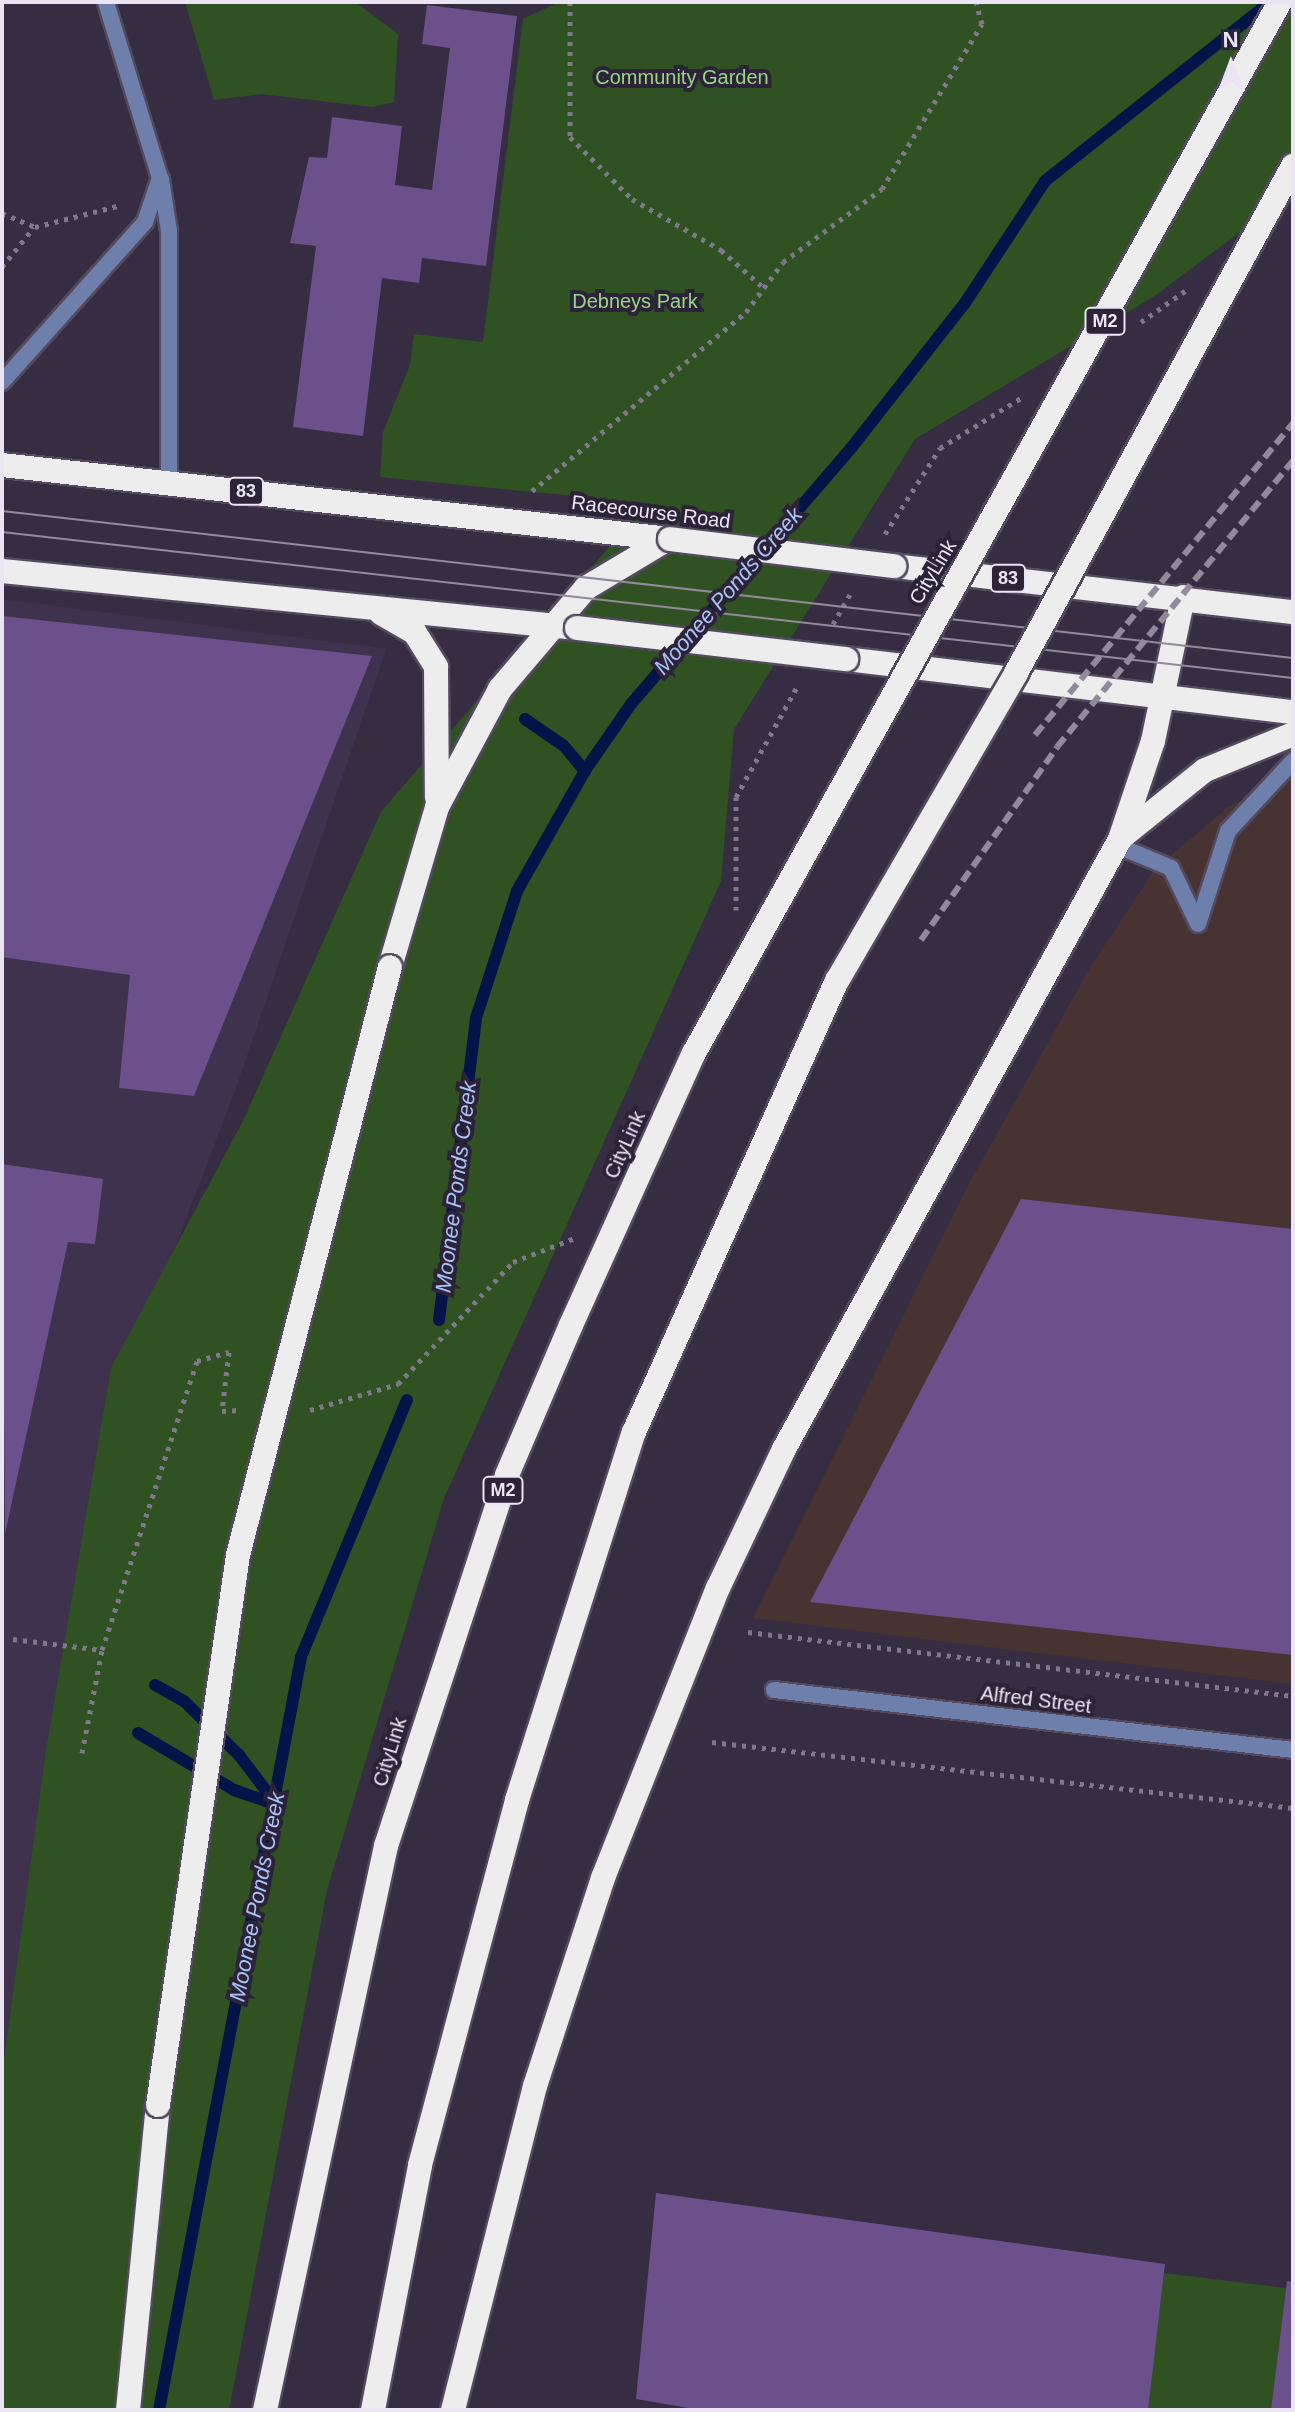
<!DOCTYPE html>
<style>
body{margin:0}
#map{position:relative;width:1295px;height:2412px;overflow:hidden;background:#362d43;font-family:Helvetica,sans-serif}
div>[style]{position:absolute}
.commercial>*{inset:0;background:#483333}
.built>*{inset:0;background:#3f324e}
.green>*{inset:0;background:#305223;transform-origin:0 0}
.stream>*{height:12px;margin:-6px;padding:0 6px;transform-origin:6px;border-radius:6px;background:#031548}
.building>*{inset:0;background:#6c508c}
.path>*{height:5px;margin-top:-2.5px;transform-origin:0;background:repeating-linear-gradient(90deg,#7f778a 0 4px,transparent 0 10px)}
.roads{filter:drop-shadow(2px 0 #534a5f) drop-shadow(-2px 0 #534a5f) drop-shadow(0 2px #534a5f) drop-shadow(0 -2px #534a5f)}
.lane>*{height:16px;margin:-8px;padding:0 8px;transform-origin:8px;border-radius:8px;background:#6e7fab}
.street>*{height:16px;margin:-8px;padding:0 8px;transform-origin:8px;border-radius:8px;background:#6e7fab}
.highway>*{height:24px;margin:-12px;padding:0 12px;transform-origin:12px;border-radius:12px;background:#ededed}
.tram>*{height:2px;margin:-1px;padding:0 1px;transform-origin:1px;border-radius:1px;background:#928a9c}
.rail>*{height:6px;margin-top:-3px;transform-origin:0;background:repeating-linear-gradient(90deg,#928a9c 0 12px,transparent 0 18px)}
.bridges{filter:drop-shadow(2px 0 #534a5f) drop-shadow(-2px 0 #534a5f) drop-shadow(0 2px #534a5f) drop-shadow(0 -2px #534a5f)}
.highway-bridge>*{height:24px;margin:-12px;padding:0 12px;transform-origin:12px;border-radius:12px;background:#ededed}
span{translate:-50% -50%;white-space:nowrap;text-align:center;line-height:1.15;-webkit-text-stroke:8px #2c2338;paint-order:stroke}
.shield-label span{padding:2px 6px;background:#2c2338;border:2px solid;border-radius:6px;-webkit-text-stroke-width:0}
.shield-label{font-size:18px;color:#ebe5f3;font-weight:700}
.park-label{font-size:20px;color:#99d583}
.street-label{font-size:20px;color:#ebe5f3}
.water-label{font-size:22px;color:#aac3f6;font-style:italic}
.frame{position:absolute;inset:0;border:4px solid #ebe5f3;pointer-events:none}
.north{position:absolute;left:1191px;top:24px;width:80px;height:80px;-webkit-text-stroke:6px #2c2338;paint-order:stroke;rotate:359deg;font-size:22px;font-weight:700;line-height:32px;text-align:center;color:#ebe5f3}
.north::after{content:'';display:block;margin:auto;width:28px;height:36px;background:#ebe5f3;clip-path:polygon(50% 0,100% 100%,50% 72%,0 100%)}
</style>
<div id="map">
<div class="commercial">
<div style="clip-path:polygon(1293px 777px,1293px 1684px,753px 1618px,971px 1180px,1091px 966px,1155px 869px,1228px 807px)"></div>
</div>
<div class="built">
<div style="clip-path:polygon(2px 599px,386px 649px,234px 1094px,158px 1291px,111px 1368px,46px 1749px,2px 2074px)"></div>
</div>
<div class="green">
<div style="clip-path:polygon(185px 2px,355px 2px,398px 34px,394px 102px,372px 107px,261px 94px,214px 100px)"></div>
<div style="clip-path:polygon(559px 2px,1293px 2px,1293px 192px,1156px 295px,915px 439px,734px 729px,721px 881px,444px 1498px,327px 1890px,229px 2410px,2px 2410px,2px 2074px,46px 1749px,111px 1368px,244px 1119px,381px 812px,647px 503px,380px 477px,383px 432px,410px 365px,414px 334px,483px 342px,523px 19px)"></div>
<div style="left:1164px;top:2273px;width:123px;height:138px;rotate:7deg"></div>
</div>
<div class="stream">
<div style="left:525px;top:719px;width:47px;rotate:34.7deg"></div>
<div style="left:564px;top:746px;width:33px;rotate:50deg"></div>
<div style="left:439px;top:1320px;width:304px;rotate:-83deg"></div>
<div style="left:476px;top:1018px;width:133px;rotate:-72.1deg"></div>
<div style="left:517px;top:891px;width:140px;rotate:-60.5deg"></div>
<div style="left:586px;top:769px;width:79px;rotate:-55.3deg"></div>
<div style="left:631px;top:704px;width:339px;rotate:-49.3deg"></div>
<div style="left:852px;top:447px;width:183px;rotate:-51.9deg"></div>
<div style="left:965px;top:303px;width:146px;rotate:-56.7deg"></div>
<div style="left:1045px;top:181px;width:288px;rotate:-38.5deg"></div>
<div style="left:155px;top:1685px;width:33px;rotate:29deg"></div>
<div style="left:184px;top:1701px;width:77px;rotate:44.5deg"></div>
<div style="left:239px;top:1755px;width:63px;rotate:52.8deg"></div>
<div style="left:138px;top:1733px;width:112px;rotate:30.7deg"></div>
<div style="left:234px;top:1790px;width:46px;rotate:19.2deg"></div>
<div style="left:159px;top:2410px;width:766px;rotate:-79.32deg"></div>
<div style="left:301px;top:1657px;width:278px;rotate:-67.6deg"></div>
</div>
<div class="building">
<div style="clip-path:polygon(427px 5px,517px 16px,486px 266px,422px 258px,419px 283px,382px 278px,363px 436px,293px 427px,316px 246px,290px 243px,309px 157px,327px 158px,332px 117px,402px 126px,395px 185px,432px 190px,450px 48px,422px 44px)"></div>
<div style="clip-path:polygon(2px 616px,372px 656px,194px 1096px,119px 1088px,130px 975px,2px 957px)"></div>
<div style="clip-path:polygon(2px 1164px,103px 1179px,95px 1244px,68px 1242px,5px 1534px)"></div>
<div style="clip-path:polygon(1021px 1199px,1293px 1229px,1293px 1655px,810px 1602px)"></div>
<div style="clip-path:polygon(656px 2193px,1165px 2264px,1148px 2410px,700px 2410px,636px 2399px)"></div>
<div style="clip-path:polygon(1287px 2281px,1293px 2282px,1293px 2410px,1271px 2410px)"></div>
</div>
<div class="path">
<div style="left:570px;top:2px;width:135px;rotate:90deg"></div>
<div style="left:570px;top:137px;width:88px;rotate:45deg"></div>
<div style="left:632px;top:199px;width:103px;rotate:29.8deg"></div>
<div style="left:721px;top:250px;width:57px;rotate:41.5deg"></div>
<div style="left:2px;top:213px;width:36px;rotate:23deg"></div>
<div style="left:35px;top:227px;width:89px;rotate:-14.3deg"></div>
<div style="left:2px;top:267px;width:51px;rotate:-51.3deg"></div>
<div style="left:1141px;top:322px;width:54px;rotate:-35.2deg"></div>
<div style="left:532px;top:491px;width:279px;rotate:-39.9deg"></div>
<div style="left:746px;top:312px;width:62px;rotate:-53.5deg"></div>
<div style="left:783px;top:262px;width:123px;rotate:-36.4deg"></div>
<div style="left:882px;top:189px;width:193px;rotate:-58.8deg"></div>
<div style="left:982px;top:24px;width:23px;rotate:-105deg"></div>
<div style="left:885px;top:534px;width:102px;rotate:-57.4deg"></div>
<div style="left:940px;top:448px;width:95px;rotate:-31.7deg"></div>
<div style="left:833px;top:624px;width:34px;rotate:-60deg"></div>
<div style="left:736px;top:910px;width:113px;rotate:-90deg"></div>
<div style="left:736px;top:797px;width:128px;rotate:-61deg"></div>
<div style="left:310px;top:1410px;width:92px;rotate:-16.5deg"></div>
<div style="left:398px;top:1384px;width:168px;rotate:-46.7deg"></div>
<div style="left:513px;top:1262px;width:66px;rotate:-21.2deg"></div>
<div style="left:748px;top:1632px;width:549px;rotate:6.7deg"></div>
<div style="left:13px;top:1639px;width:90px;rotate:7deg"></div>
<div style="left:712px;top:1742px;width:585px;rotate:6.48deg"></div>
<div style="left:82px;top:1753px;width:105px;rotate:-79deg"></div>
<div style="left:102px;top:1650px;width:304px;rotate:-71.8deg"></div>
<div style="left:197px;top:1361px;width:33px;rotate:-16deg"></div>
<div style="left:229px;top:1352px;width:59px;rotate:96.8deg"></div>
<div style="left:222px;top:1411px;width:18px;rotate:-3deg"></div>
</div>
<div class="roads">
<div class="lane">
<div style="left:161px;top:179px;width:53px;rotate:81.3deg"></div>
<div style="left:169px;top:231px;width:251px;rotate:90deg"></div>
<div style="left:2px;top:382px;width:215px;rotate:-48.2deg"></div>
<div style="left:145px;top:222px;width:46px;rotate:-71.2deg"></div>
<div style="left:160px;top:178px;width:184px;rotate:-107.1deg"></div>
<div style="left:1116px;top:845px;width:60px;rotate:22.7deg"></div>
<div style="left:1171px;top:868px;width:60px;rotate:64.3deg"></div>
<div style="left:1198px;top:924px;width:98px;rotate:-72.1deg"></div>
<div style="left:1228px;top:831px;width:96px;rotate:-47.1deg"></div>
</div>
<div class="street">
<div style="left:774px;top:1690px;width:522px;rotate:6.59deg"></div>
</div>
<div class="highway">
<div style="left:2px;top:465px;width:672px;rotate:6.32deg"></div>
<div style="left:894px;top:566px;width:402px;rotate:6.6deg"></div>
<div style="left:2px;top:571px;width:578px;rotate:5.66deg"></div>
<div style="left:381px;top:613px;width:39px;rotate:30deg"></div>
<div style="left:415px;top:633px;width:40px;rotate:58deg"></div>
<div style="left:436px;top:667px;width:130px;rotate:89.6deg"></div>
<div style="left:846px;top:659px;width:450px;rotate:6.8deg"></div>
<div style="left:1123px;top:836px;width:105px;rotate:-38.8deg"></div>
<div style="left:1205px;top:770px;width:95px;rotate:-22.2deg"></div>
<div style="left:390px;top:967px;width:167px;rotate:-73.6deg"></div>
<div style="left:437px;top:807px;width:134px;rotate:-61.9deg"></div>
<div style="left:500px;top:689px;width:133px;rotate:-49.6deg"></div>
<div style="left:586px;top:588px;width:96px;rotate:-30.9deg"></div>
<div style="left:128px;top:2410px;width:306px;rotate:-84.4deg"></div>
<div style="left:453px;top:2410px;width:334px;rotate:-75.8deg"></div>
<div style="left:535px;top:2086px;width:219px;rotate:-71.9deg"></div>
<div style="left:603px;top:1878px;width:312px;rotate:-68.4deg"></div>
<div style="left:718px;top:1588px;width:154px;rotate:-64.6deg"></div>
<div style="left:784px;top:1449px;width:696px;rotate:-61.15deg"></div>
<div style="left:1120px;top:839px;width:103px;rotate:-71.4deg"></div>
<div style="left:1153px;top:741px;width:147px;rotate:-78.2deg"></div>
</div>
</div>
<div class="tram">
<div style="left:2px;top:511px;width:1299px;rotate:6.5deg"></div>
<div style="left:2px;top:532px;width:1299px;rotate:6.45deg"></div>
</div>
<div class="rail">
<div style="left:1035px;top:735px;width:405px;rotate:-50.4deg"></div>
<div style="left:921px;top:940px;width:236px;rotate:-54.8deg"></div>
<div style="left:1057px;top:747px;width:371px;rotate:-50.5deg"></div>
</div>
<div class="bridges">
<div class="highway-bridge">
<div style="left:670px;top:539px;width:226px;rotate:6.9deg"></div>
<div style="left:577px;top:628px;width:271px;rotate:6.6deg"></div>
<div style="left:158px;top:2105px;width:556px;rotate:-81.72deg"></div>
<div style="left:238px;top:1555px;width:607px;rotate:-75.51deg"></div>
<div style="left:265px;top:2410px;width:577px;rotate:-77.89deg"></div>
<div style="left:386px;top:1846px;width:390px;rotate:-71.9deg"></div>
<div style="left:507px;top:1475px;width:163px;rotate:-66.9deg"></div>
<div style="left:571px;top:1325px;width:299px;rotate:-65.7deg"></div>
<div style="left:694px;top:1053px;width:1203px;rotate:-60.86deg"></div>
<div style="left:373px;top:2410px;width:249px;rotate:-79.1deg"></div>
<div style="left:420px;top:2165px;width:378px;rotate:-75.1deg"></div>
<div style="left:517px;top:1800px;width:386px;rotate:-72.4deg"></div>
<div style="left:634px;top:1432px;width:495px;rotate:-65.8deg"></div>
<div style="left:837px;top:981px;width:356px;rotate:-59.8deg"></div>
<div style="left:1016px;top:673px;width:578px;rotate:-61.35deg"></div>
</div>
</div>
<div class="shield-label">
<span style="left:1105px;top:321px">M2</span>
<span style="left:246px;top:491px">83</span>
<span style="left:1008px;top:578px">83</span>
<span style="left:503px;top:1490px">M2</span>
</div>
<div class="park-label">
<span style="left:682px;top:77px">Community Garden</span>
<span style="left:635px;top:301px">Debneys Park</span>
</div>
<div class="street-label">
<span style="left:651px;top:512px;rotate:7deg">Racecourse Road</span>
<span style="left:933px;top:572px;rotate:-59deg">CityLink</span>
<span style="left:625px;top:1145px;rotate:-66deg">CityLink</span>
<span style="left:1036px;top:1700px;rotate:7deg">Alfred Street</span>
<span style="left:390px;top:1752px;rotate:-73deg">CityLink</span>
</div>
<div class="water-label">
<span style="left:728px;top:591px;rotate:-49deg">Moonee Ponds Creek</span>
<span style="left:456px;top:1187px;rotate:-83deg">Moonee Ponds Creek</span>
<span style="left:257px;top:1897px;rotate:-79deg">Moonee Ponds Creek</span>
</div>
<div class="frame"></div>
<div class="north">N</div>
</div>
